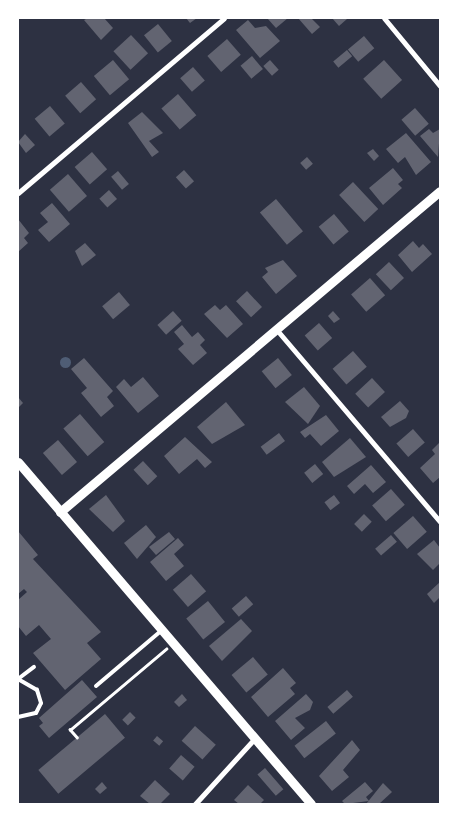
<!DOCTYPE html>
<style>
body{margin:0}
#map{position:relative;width:458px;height:822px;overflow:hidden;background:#2d3142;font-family:Montserrat,sans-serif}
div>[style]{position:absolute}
.water>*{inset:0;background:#4f5d75}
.round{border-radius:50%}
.building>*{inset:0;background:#626471;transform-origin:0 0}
.path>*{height:2.5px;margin:-1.25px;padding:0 1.25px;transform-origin:1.25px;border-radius:1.25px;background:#fff}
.service>*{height:4px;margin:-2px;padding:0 2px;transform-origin:2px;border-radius:2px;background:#fff}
.minor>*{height:5px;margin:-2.5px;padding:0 2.5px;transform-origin:2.5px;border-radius:2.5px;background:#fff}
.tertiary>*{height:9px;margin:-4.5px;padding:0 4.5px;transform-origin:4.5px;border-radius:4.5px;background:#fff}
span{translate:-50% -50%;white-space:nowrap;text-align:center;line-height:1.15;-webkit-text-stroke:4.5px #fff;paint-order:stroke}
.frame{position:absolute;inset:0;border:19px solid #fff;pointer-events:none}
</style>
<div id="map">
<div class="water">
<div class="round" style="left:59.5px;top:356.5px;width:11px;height:11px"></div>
</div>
<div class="building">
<div style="clip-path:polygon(88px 18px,104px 18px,113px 28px,101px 40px,84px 20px)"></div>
<div style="clip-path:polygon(186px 18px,197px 18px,190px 23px)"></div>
<div style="clip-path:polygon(267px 18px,288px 18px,276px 28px)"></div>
<div style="clip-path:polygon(298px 18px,311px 18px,320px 27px,312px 34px)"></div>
<div style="clip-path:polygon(332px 18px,346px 18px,347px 19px,339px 26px)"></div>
<div style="clip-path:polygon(248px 20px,255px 28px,266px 26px,280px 41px,260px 58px,236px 30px)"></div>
<div style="left:158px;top:24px;width:22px;height:18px;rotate:51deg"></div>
<div style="left:131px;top:35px;width:25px;height:24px;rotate:47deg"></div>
<div style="left:364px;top:36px;width:16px;height:21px;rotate:50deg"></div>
<div style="left:227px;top:39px;width:21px;height:26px;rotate:49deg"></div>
<div style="left:347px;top:50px;width:8px;height:18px;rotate:50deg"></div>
<div style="left:252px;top:56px;width:17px;height:15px;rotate:50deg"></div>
<div style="left:113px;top:60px;width:25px;height:25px;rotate:50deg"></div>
<div style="left:270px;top:60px;width:13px;height:9px;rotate:48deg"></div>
<div style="left:384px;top:60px;width:27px;height:28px;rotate:48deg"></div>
<div style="left:193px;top:67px;width:18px;height:17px;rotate:49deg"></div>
<div style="left:81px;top:82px;width:23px;height:21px;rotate:49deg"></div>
<div style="left:178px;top:94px;width:28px;height:22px;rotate:49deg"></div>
<div style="left:50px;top:106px;width:23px;height:20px;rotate:50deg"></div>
<div style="left:415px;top:108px;width:21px;height:18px;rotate:49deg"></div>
<div style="clip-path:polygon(142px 112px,163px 133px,149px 141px,159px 152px,152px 157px,128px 123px)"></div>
<div style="clip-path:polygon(429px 129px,433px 133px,440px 129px,438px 157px,420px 136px)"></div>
<div style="clip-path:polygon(406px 133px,431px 162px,416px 175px,405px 157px,398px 163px,386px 149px)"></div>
<div style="clip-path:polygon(25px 134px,35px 145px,26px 153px,18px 142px)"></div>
<div style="clip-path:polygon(373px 149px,379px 156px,374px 161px,367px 153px)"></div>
<div style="left:92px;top:152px;width:23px;height:23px;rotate:49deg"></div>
<div style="left:307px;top:157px;width:9px;height:9px;rotate:49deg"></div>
<div style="clip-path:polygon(393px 168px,403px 180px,398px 184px,402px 188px,383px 205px,369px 188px)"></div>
<div style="left:184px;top:170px;width:15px;height:11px;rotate:48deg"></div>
<div style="left:118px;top:171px;width:17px;height:9px;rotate:50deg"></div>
<div style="left:68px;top:174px;width:29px;height:24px;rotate:49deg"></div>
<div style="left:353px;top:182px;width:37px;height:19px;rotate:47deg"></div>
<div style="left:109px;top:190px;width:12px;height:13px;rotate:48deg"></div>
<div style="left:276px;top:199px;width:42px;height:21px;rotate:50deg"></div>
<div style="clip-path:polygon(52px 203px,70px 224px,49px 242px,38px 230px,48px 222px,40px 213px)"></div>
<div style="left:334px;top:214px;width:23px;height:20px;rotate:50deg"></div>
<div style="clip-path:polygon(18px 219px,29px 233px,24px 238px,28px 243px,18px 252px)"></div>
<div style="clip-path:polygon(413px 241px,419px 248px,423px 244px,432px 254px,412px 272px,398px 255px)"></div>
<div style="clip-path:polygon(85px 243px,96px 255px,82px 266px,75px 251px)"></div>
<div style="clip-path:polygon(283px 260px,297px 276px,276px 294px,262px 277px,268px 272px,265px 268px)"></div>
<div style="left:389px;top:262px;width:22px;height:18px;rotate:47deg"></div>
<div style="left:370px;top:278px;width:23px;height:25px;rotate:49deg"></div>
<div style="left:247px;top:291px;width:22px;height:15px;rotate:47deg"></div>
<div style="left:119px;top:292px;width:17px;height:22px;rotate:50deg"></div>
<div style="clip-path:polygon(215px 305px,220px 310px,226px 305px,243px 324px,227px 338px,204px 314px)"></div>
<div style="left:173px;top:311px;width:13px;height:21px;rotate:48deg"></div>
<div style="clip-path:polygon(333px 311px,340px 319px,334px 323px,328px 316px)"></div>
<div style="left:319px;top:323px;width:20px;height:19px;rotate:49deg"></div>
<div style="clip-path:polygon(182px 325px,192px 337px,198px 332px,205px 340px,200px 345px,207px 353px,193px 365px,178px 349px,184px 344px,174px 332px)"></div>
<div style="left:353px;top:351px;width:21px;height:27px;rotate:49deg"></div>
<div style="clip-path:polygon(84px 358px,113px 391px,107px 397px,114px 406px,101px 417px,81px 393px,87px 388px,71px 369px)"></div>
<div style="left:278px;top:358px;width:22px;height:21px;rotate:51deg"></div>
<div style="clip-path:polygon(143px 377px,159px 396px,138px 413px,116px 387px,124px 379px,131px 387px)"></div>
<div style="left:372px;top:378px;width:19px;height:23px;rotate:47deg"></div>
<div style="clip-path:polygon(304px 387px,320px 406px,308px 424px,285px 402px)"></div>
<div style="clip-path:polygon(18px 397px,23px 403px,18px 408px)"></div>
<div style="clip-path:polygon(400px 401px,409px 411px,406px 418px,390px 427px,381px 417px)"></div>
<div style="clip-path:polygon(226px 402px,245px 425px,212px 444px,197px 427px)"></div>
<div style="left:80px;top:414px;width:37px;height:22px;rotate:49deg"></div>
<div style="clip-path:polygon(326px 415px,339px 431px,321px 446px,310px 434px,305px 438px,300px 432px)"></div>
<div style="left:413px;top:429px;width:18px;height:22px;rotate:49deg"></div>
<div style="left:279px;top:433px;width:10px;height:23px;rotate:53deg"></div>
<div style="clip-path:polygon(185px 437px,212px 462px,205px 468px,197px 459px,179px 474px,164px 456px)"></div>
<div style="clip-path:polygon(350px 438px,366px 457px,334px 477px,322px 462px)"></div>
<div style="left:58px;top:440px;width:29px;height:20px;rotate:49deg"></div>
<div style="clip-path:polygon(440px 442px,440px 477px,433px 483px,420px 468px,435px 454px,432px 450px)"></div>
<div style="left:143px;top:461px;width:21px;height:13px;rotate:47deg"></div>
<div style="left:315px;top:464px;width:13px;height:14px;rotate:51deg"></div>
<div style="clip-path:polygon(371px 465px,386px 482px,373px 493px,365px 484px,354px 494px,347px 486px)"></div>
<div style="left:391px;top:489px;width:21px;height:25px;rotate:49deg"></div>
<div style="clip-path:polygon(106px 495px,125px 521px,113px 532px,89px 509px)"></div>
<div style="left:334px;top:495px;width:10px;height:12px;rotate:53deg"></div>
<div style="left:364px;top:514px;width:11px;height:14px;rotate:45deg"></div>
<div style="left:413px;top:516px;width:21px;height:26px;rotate:49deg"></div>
<div style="clip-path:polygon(146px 525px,156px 537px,137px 559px,124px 543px)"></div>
<div style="clip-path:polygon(18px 531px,38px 555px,33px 559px,101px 632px,87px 643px,101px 659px,65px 690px,33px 653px,51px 639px,39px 625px,26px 636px,18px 626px,18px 600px,27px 592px,24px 589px,18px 594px)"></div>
<div style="clip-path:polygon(169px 532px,175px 539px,156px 555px,149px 547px)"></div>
<div style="left:391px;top:535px;width:9px;height:21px;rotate:49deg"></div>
<div style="clip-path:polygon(178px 538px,184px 545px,174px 554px,184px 566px,166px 581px,150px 562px)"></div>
<div style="clip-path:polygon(434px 540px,440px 548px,440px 563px,433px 570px,417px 554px)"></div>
<div style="left:191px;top:574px;width:23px;height:24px;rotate:49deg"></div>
<div style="clip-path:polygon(440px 582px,440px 597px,434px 603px,427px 594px)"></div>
<div style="left:246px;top:596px;width:11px;height:19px;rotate:49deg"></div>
<div style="left:208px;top:601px;width:27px;height:28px;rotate:51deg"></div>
<div style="clip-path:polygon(241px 619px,252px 631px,222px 661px,209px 646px)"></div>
<div style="left:253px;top:657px;width:23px;height:28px;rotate:50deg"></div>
<div style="clip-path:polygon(283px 668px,296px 683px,290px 688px,295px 694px,268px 717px,251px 697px)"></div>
<div style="clip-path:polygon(82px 680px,97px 697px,49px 738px,39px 726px,43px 723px,39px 718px)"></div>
<div style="left:347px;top:690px;width:9px;height:26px;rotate:49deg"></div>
<div style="clip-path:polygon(182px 694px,187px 700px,179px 707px,174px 702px)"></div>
<div style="clip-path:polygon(306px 694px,313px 702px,310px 710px,295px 718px,305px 728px,291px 740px,275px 721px)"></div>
<div style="left:130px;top:712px;width:8px;height:11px;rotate:45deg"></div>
<div style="left:105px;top:714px;width:31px;height:87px;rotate:50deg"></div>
<div style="left:326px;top:721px;width:16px;height:40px;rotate:52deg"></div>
<div style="left:195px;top:726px;width:28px;height:20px;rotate:42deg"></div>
<div style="left:157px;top:736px;width:8px;height:6px;rotate:40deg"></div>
<div style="clip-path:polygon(352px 740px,360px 750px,343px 770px,349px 777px,332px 791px,319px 776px)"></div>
<div style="left:181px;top:755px;width:18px;height:18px;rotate:41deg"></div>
<div style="left:265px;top:768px;width:28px;height:10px;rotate:49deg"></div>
<div style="clip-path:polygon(155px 780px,170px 794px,160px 804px,150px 804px,140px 796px)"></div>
<div style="clip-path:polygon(102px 782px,107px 788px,100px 794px,95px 789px)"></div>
<div style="clip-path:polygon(365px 782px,373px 791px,366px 797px,369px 801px,345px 804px,342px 801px)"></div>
<div style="clip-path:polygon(383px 783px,392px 792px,379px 804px,366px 804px)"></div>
<div style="clip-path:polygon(248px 785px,264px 800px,260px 804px,239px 804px,234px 800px)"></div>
</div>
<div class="path">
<div style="left:77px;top:738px;width:11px;rotate:-131deg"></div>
<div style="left:70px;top:730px;width:126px;rotate:-40.2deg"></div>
</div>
<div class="service">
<div style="left:18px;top:679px;width:20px;rotate:-37deg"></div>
<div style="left:96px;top:686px;width:87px;rotate:-40.3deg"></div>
<div style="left:18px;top:717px;width:18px;rotate:-13deg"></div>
<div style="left:36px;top:713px;width:11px;rotate:-63deg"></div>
<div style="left:41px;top:703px;width:14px;rotate:-107deg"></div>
<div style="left:37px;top:690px;width:22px;rotate:-150deg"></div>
</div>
<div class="minor">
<div style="left:384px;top:18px;width:88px;rotate:50.5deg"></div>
<div style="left:18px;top:193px;width:270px;rotate:-40.3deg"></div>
<div style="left:276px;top:329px;width:253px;rotate:49.6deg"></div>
<div style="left:195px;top:804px;width:89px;rotate:-47.7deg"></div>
</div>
<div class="tertiary">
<div style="left:18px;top:462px;width:450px;rotate:49.4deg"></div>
<div style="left:60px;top:512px;width:497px;rotate:-40.2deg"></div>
</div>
<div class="frame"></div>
</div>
